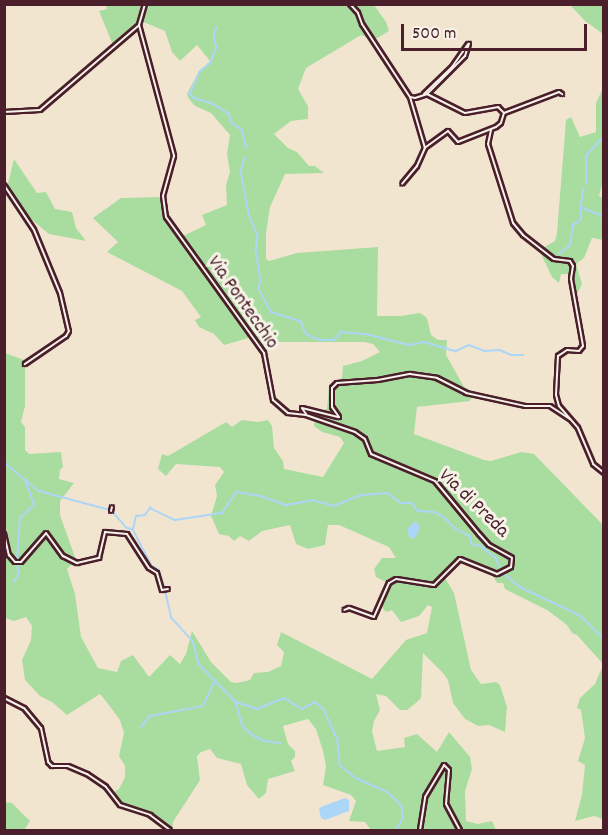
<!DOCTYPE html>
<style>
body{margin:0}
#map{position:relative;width:608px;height:835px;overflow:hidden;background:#f2e5d0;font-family:Dekko,sans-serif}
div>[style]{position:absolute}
.green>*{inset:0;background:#a9dda0}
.water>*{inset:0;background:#acd6f7}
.stream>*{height:1.5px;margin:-0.75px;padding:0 0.75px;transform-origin:0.75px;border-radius:0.75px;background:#acd6f7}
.roads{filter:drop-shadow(2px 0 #4a1f2b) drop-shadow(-2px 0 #4a1f2b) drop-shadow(0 2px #4a1f2b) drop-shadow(0 -2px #4a1f2b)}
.street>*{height:2px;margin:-1px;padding:0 1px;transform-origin:1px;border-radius:1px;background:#f7f3e8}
span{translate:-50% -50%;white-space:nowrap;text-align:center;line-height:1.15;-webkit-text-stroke:6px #f7f3e8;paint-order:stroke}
.street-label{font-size:20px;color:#4a1f2b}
.frame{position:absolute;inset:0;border:6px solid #4a1f2b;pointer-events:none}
.scale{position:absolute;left:401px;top:24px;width:186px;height:27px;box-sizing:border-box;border:3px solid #4a1f2b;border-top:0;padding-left:8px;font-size:18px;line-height:21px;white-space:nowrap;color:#4a1f2b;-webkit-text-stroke:4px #f7f3e8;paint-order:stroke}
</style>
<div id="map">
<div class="green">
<div style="clip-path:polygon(106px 5px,374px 5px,386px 22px,389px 31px,374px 40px,361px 35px,306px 68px,298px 89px,308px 106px,308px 119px,291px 121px,274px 134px,288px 148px,297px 152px,309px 166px,315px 166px,324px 173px,285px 174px,270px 207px,266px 233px,266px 259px,269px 261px,297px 253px,378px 247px,377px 316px,400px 316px,420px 313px,427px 318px,431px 335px,438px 340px,447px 340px,446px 355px,464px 387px,473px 392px,470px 401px,417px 407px,414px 434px,484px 460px,491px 461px,521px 452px,534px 454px,603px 525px,603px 664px,577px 635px,572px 633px,567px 625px,547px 610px,505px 589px,503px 583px,497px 583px,492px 573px,463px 561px,445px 578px,454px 593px,471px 670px,481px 684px,496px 682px,500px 685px,507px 707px,505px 732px,489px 725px,478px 726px,465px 719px,453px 703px,448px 680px,443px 673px,423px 653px,421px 698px,417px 702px,407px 710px,400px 710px,386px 696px,376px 694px,380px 710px,374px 721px,372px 731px,377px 751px,405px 747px,404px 738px,417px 734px,437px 752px,449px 732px,470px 757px,472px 769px,465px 791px,466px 821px,478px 824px,492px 821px,496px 830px,371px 830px,365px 822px,349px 821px,356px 801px,351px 795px,323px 785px,326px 766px,323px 751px,316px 729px,308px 719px,283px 726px,288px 744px,295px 751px,295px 757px,291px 761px,295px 771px,268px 779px,266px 793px,259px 799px,247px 785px,241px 764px,217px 758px,210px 749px,201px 752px,197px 756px,200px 780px,173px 822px,172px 830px,150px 814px,120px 804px,112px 793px,119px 789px,125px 777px,125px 766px,119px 756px,124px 733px,120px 720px,105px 700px,100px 694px,67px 715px,52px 702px,40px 696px,25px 680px,22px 660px,31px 640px,32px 626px,26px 617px,14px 621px,5px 618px,5px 353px,24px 360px,25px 366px,25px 406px,21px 422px,25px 427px,25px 450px,29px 454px,61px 452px,63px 467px,60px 470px,59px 479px,74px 483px,60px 501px,60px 515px,76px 560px,67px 569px,75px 594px,81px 637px,98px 668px,117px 672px,121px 661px,133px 655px,149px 677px,170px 655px,180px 664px,186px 654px,192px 631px,211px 662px,231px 682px,237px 683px,250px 680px,254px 673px,268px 672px,281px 666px,284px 652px,277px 645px,281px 632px,372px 679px,406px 640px,427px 633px,432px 607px,428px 605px,419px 616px,401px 622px,392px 610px,387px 612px,384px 610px,381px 604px,386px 582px,376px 577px,374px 569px,382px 558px,396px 558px,389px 547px,339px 525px,328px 525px,325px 545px,308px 549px,296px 544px,290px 525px,262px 531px,249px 541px,240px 536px,234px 541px,229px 536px,219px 534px,211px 516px,217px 496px,215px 485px,224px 472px,220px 467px,176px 464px,166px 476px,158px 469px,162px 454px,168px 456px,226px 422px,232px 427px,242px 420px,258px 422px,268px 420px,272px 426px,274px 448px,283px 461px,284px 469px,323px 477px,344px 443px,340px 437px,322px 432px,314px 426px,316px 412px,327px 409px,329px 385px,342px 378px,343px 366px,362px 361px,380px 352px,373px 344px,364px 342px,275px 342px,264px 353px,252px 337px,224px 345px,214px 334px,199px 327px,195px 320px,201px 317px,182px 291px,107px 252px,118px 242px,93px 218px,121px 198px,163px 197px,166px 218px,179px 238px,206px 225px,202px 215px,227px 205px,226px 185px,230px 172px,227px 154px,230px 135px,211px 113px,195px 106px,189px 99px,187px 94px,191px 86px,200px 70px,210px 61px,197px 45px,180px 61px,172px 52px,165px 31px,141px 21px,113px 45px,99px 11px,107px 9px)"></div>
<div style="clip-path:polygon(570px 5px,603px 5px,603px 34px,585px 21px)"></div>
<div style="clip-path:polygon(603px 88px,604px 178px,599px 196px,603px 198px,603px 240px,592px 238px,584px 258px,576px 264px,582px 284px,576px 296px,572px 297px,568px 274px,561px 274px,559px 283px,552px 277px,539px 250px,555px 241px,557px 233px,566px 120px,571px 117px,580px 137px,596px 132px,596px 103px)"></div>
<div style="clip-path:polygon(14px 159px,37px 193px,46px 192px,55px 209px,72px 212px,76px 228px,86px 241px,49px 234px,25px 214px,8px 184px)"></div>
<div style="clip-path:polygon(603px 665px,603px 819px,594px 816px,575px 821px,582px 795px,585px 765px,578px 761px,585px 738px,581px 710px,577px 708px,580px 698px,595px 684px)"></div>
<div style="clip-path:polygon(5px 802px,12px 803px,30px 821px,24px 830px,5px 830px)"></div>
</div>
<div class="water">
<div style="clip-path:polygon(415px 521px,420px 526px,416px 537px,410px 539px,407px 529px)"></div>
<div style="clip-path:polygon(345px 798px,349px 800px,349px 811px,325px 820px,321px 818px,319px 809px,321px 807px)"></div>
</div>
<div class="stream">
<div style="left:217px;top:27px;width:9px;rotate:108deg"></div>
<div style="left:214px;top:36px;width:11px;rotate:75deg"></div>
<div style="left:217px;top:47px;width:18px;rotate:112deg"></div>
<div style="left:210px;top:64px;width:13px;rotate:141deg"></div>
<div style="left:200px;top:72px;width:24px;rotate:114deg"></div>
<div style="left:190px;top:94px;width:6px;rotate:45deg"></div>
<div style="left:194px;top:98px;width:19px;rotate:16deg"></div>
<div style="left:212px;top:103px;width:20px;rotate:33deg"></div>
<div style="left:229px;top:114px;width:9px;rotate:72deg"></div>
<div style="left:232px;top:123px;width:12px;rotate:35deg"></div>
<div style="left:242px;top:130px;width:18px;rotate:74deg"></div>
<div style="left:245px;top:158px;width:14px;rotate:107deg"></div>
<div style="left:241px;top:171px;width:44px;rotate:79.5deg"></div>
<div style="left:249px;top:214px;width:24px;rotate:68deg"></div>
<div style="left:258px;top:236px;width:14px;rotate:98deg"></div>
<div style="left:256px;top:250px;width:30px;rotate:81deg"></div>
<div style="left:261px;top:280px;width:9px;rotate:103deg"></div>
<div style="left:259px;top:289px;width:26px;rotate:62deg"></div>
<div style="left:271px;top:312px;width:31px;rotate:17deg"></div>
<div style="left:301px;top:321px;width:14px;rotate:69deg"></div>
<div style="left:306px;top:334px;width:15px;rotate:23deg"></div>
<div style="left:320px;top:340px;width:14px"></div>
<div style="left:334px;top:340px;width:11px;rotate:-49deg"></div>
<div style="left:341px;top:332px;width:25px;rotate:5deg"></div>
<div style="left:366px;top:334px;width:44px;rotate:14.3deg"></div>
<div style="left:409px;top:345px;width:15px;rotate:-11deg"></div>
<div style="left:424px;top:342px;width:33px;rotate:16deg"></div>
<div style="left:456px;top:351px;width:14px;rotate:-25deg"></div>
<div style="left:469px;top:345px;width:17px;rotate:21deg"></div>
<div style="left:485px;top:351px;width:15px;rotate:-4deg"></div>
<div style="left:500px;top:350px;width:12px;rotate:24deg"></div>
<div style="left:511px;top:355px;width:12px"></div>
<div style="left:586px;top:184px;width:28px;rotate:-90deg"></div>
<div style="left:586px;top:156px;width:27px;rotate:-48deg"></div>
<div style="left:584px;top:188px;width:19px;rotate:99deg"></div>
<div style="left:581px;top:207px;width:25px;rotate:23deg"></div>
<div style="left:559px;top:254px;width:14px;rotate:-39deg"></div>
<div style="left:570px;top:245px;width:20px;rotate:-81deg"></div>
<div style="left:573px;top:225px;width:9px;rotate:-32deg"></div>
<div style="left:581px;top:220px;width:13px;rotate:-90deg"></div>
<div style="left:4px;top:462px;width:45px;rotate:39.6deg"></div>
<div style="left:39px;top:491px;width:73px;rotate:15deg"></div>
<div style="left:113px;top:512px;width:21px;rotate:49deg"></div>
<div style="left:127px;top:528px;width:5px;rotate:11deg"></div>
<div style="left:133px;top:529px;width:13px;rotate:-77deg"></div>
<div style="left:136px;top:516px;width:9px;rotate:-6deg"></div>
<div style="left:145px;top:515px;width:9px;rotate:-54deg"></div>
<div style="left:150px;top:508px;width:28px;rotate:26deg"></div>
<div style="left:175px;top:520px;width:48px;rotate:-8.5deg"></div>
<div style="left:222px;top:513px;width:25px;rotate:-56deg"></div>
<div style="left:236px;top:492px;width:25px;rotate:9deg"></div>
<div style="left:261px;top:496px;width:27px;rotate:20deg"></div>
<div style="left:286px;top:505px;width:27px;rotate:-10deg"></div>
<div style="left:313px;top:500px;width:22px;rotate:16deg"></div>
<div style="left:334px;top:506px;width:29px;rotate:-22deg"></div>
<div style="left:361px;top:495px;width:27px;rotate:-4deg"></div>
<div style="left:388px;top:493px;width:16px;rotate:38deg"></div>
<div style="left:401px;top:503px;width:11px"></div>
<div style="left:412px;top:503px;width:10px;rotate:53deg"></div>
<div style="left:418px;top:511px;width:17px;rotate:3deg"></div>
<div style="left:435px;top:512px;width:13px;rotate:32deg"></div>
<div style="left:446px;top:519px;width:14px;rotate:45deg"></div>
<div style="left:456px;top:529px;width:16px;rotate:27deg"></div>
<div style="left:470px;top:536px;width:8px;rotate:76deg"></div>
<div style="left:472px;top:544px;width:9px;rotate:13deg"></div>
<div style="left:481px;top:546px;width:19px;rotate:39deg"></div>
<div style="left:496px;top:558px;width:17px;rotate:65deg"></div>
<div style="left:503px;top:573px;width:22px;rotate:39deg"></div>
<div style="left:520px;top:587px;width:68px;rotate:25.4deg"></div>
<div style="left:581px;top:616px;width:33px;rotate:45deg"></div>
<div style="left:133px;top:529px;width:42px;rotate:62.8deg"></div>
<div style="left:152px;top:566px;width:8px;rotate:30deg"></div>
<div style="left:159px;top:570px;width:18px;rotate:71deg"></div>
<div style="left:17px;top:559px;width:41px;rotate:-85.8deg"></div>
<div style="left:20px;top:518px;width:19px;rotate:-43deg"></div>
<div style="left:34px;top:505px;width:27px;rotate:-110deg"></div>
<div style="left:14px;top:582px;width:10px;rotate:-61deg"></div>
<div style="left:19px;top:573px;width:10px;rotate:-107deg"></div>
<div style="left:166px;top:593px;width:26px;rotate:77deg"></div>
<div style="left:172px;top:618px;width:31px;rotate:48deg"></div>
<div style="left:193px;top:641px;width:24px;rotate:75deg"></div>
<div style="left:199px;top:664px;width:53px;rotate:45.8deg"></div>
<div style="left:236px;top:702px;width:22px;rotate:18deg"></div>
<div style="left:257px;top:709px;width:29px;rotate:-22deg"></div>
<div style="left:284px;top:698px;width:21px;rotate:31deg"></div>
<div style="left:302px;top:709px;width:15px;rotate:-28deg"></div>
<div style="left:315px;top:702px;width:11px;rotate:38deg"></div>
<div style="left:324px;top:709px;width:35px;rotate:66deg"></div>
<div style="left:338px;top:741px;width:24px;rotate:85deg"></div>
<div style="left:340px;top:765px;width:21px;rotate:39deg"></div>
<div style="left:356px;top:778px;width:36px;rotate:24deg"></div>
<div style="left:389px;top:793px;width:18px;rotate:45deg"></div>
<div style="left:402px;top:806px;width:13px;rotate:86deg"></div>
<div style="left:403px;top:819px;width:13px;rotate:119deg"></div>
<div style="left:236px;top:702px;width:25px;rotate:74deg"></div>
<div style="left:243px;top:726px;width:11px;rotate:45deg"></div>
<div style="left:251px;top:734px;width:15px;rotate:28deg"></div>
<div style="left:264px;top:741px;width:17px;rotate:7deg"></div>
<div style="left:141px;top:727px;width:14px;rotate:-51deg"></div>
<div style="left:150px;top:716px;width:54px;rotate:-10.7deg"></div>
<div style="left:203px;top:706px;width:26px;rotate:-65deg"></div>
</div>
<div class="roads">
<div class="street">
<div style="left:145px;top:4px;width:22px;rotate:106deg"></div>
<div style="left:139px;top:25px;width:136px;rotate:75deg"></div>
<div style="left:174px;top:156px;width:41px;rotate:105.4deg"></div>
<div style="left:163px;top:196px;width:21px;rotate:82deg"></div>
<div style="left:166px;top:217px;width:168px;rotate:54.2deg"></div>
<div style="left:264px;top:353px;width:48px;rotate:79.2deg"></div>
<div style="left:273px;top:400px;width:20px;rotate:41deg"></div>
<div style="left:288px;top:413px;width:18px;rotate:6deg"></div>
<div style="left:306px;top:415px;width:52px;rotate:19.1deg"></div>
<div style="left:355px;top:432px;width:12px;rotate:35deg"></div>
<div style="left:365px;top:439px;width:16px;rotate:68deg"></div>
<div style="left:371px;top:454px;width:69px;rotate:22.9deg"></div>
<div style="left:435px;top:481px;width:69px;rotate:50.3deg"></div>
<div style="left:479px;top:534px;width:15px;rotate:48deg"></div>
<div style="left:489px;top:545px;width:26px;rotate:29deg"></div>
<div style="left:512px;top:558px;width:9px;rotate:96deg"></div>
<div style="left:511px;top:567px;width:16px;rotate:153deg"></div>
<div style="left:497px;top:574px;width:40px;rotate:-158deg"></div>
<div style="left:460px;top:559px;width:37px;rotate:135deg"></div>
<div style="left:434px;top:585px;width:38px;rotate:-171deg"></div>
<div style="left:396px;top:579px;width:8px;rotate:150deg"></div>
<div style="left:389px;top:583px;width:37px;rotate:114deg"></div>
<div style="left:374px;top:617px;width:27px;rotate:-160deg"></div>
<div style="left:349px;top:608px;width:5px;rotate:158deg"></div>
<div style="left:350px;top:4px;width:12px;rotate:48deg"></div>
<div style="left:358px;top:13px;width:12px;rotate:70deg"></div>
<div style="left:362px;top:24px;width:87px;rotate:56.7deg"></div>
<div style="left:410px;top:97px;width:5px;rotate:11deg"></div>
<div style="left:415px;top:98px;width:13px;rotate:-18deg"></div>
<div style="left:427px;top:94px;width:42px;rotate:26.6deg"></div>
<div style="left:465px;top:113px;width:34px;rotate:-10deg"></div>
<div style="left:498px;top:107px;width:8px;rotate:45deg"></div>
<div style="left:504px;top:113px;width:10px;rotate:107deg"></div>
<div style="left:501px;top:123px;width:6px;rotate:141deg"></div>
<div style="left:496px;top:127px;width:41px;rotate:158.5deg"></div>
<div style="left:458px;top:142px;width:15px;rotate:-132deg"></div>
<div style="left:448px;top:131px;width:29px;rotate:144deg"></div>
<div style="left:425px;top:148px;width:20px;rotate:114deg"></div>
<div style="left:417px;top:166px;width:23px;rotate:130deg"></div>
<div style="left:424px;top:94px;width:39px;rotate:-44deg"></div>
<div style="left:452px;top:67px;width:28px;rotate:-55deg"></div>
<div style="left:427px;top:94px;width:54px;rotate:-45deg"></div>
<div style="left:465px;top:56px;width:13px;rotate:-72deg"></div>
<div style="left:410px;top:97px;width:53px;rotate:73.6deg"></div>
<div style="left:4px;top:112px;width:36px;rotate:-3deg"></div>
<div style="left:40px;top:110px;width:130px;rotate:-40.6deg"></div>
<div style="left:504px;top:113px;width:59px;rotate:-20.9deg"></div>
<div style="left:559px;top:92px;width:4px;rotate:34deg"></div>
<div style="left:491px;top:130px;width:14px;rotate:102deg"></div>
<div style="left:488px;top:144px;width:83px;rotate:72.4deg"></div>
<div style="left:513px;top:223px;width:16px;rotate:50deg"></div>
<div style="left:523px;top:235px;width:39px;rotate:38deg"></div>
<div style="left:554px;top:259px;width:16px;rotate:7deg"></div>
<div style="left:570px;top:261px;width:6px;rotate:59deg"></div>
<div style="left:573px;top:266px;width:13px;rotate:99deg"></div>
<div style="left:571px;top:279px;width:68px;rotate:79.8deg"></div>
<div style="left:583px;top:346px;width:6px;rotate:129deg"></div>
<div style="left:579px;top:351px;width:12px;rotate:-175deg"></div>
<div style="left:567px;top:350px;width:11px;rotate:146deg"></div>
<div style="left:558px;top:356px;width:39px;rotate:93deg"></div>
<div style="left:556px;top:395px;width:11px;rotate:75deg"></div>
<div style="left:559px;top:406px;width:29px;rotate:49deg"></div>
<div style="left:578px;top:428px;width:39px;rotate:67deg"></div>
<div style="left:593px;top:464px;width:14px;rotate:39deg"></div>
<div style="left:4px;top:185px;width:54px;rotate:56.3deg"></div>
<div style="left:34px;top:230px;width:68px;rotate:67.6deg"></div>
<div style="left:60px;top:293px;width:39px;rotate:77deg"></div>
<div style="left:69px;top:331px;width:6px;rotate:121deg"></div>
<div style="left:66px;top:336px;width:50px;rotate:145.7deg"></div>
<div style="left:306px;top:414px;width:7px;rotate:-124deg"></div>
<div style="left:302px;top:408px;width:38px;rotate:14deg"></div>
<div style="left:339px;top:417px;width:12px;rotate:-125deg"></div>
<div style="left:332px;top:407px;width:19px;rotate:-90deg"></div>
<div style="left:332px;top:388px;width:7px;rotate:-45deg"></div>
<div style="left:337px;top:383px;width:41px;rotate:-4.2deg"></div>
<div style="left:378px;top:380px;width:33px;rotate:-11deg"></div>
<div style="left:410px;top:374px;width:27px;rotate:8deg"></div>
<div style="left:437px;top:378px;width:33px;rotate:27deg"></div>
<div style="left:466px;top:393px;width:60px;rotate:12.4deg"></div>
<div style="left:525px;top:406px;width:25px"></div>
<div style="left:550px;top:406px;width:24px;rotate:33deg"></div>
<div style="left:111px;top:511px;width:4px;rotate:-76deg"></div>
<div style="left:4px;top:534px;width:22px;rotate:77deg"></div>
<div style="left:9px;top:555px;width:9px;rotate:49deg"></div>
<div style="left:15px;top:562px;width:6px"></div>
<div style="left:21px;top:562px;width:38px;rotate:-49deg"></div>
<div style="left:46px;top:533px;width:29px;rotate:54deg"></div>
<div style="left:63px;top:556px;width:16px;rotate:27deg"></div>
<div style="left:77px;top:563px;width:23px;rotate:-13deg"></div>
<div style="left:99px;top:558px;width:27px;rotate:-77deg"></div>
<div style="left:105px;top:532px;width:22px;rotate:5deg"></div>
<div style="left:127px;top:534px;width:40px;rotate:57.1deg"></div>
<div style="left:149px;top:568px;width:9px;rotate:32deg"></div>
<div style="left:157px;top:573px;width:18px;rotate:74deg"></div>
<div style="left:162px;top:590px;width:6px;rotate:-9deg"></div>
<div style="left:4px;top:698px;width:22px;rotate:27deg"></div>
<div style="left:24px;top:708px;width:26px;rotate:50deg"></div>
<div style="left:41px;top:728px;width:35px;rotate:78deg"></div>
<div style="left:48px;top:762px;width:6px;rotate:45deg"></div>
<div style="left:52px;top:766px;width:16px"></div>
<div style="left:68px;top:766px;width:21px;rotate:23deg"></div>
<div style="left:87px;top:774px;width:23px;rotate:34deg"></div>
<div style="left:106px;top:787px;width:23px;rotate:52deg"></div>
<div style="left:120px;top:805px;width:32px;rotate:18deg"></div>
<div style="left:150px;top:815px;width:25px;rotate:37deg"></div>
<div style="left:420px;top:830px;width:33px;rotate:-81deg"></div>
<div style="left:425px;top:797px;width:37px;rotate:-59deg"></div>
<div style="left:444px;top:765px;width:7px;rotate:45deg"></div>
<div style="left:449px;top:770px;width:34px;rotate:95deg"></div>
<div style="left:446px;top:804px;width:30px;rotate:62deg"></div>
</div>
</div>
<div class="street-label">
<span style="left:242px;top:303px;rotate:55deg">Via Pontecchio</span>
<span style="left:473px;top:504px;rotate:44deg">Via di Preda</span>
</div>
<div class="frame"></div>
<div class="scale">500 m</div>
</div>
